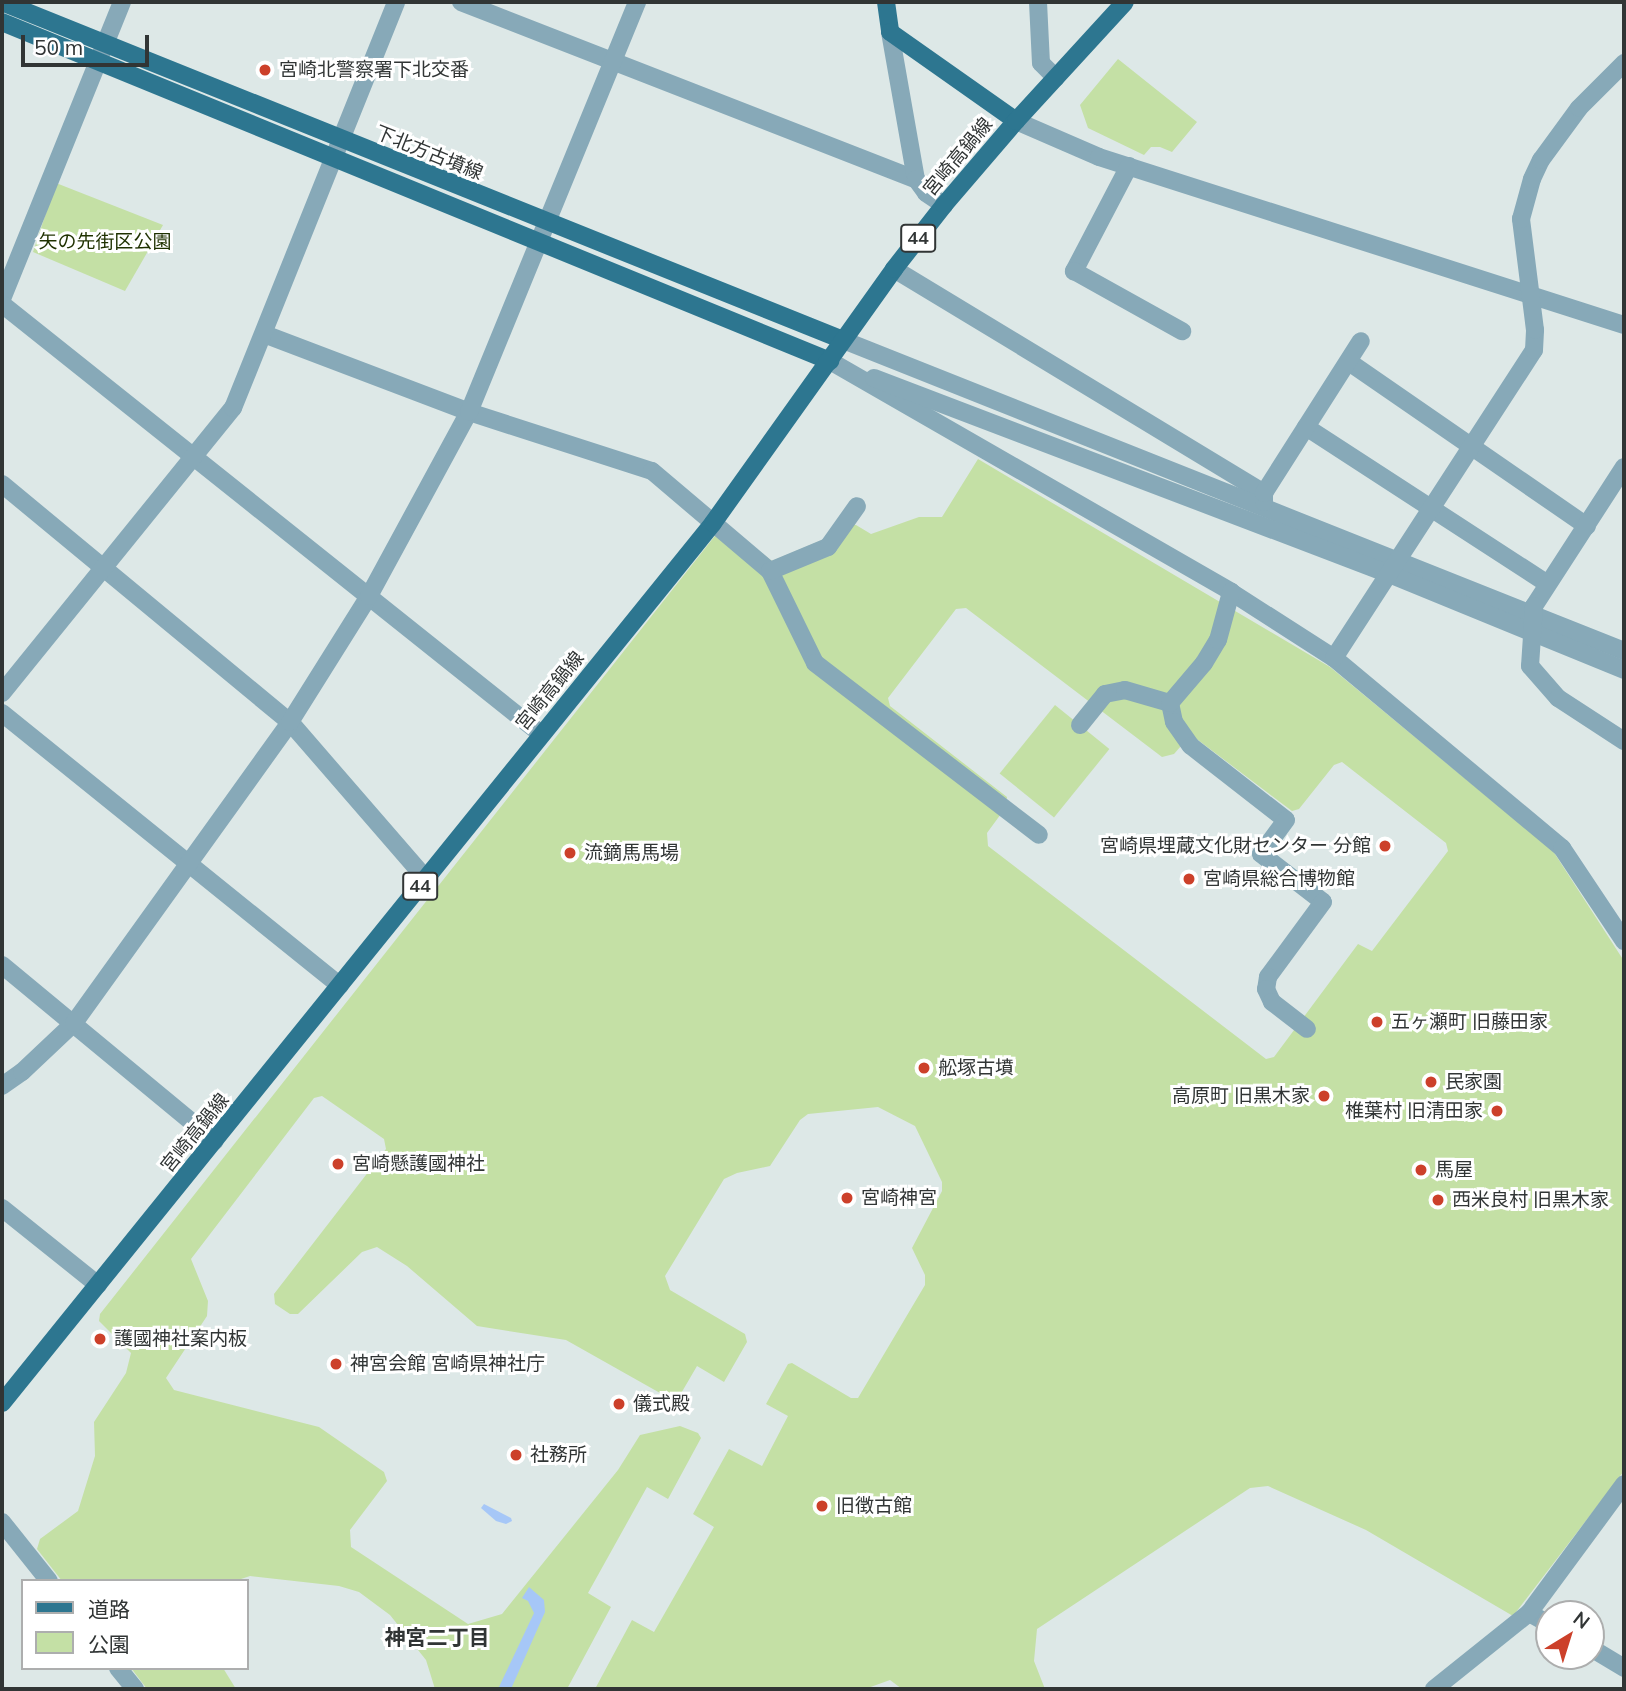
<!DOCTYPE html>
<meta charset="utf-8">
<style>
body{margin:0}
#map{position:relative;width:1626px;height:1691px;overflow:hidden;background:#dde8e7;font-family:Mulish,"Noto Sans JP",sans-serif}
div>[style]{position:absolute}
.green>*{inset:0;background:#c4e0a5;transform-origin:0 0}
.water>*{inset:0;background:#a6c7f7}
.minor>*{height:18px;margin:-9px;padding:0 9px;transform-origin:9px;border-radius:9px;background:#87a9b8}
.major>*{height:18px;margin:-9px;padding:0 9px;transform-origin:9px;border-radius:9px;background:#2d7690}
.dots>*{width:19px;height:19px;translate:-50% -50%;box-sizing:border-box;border:4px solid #fff;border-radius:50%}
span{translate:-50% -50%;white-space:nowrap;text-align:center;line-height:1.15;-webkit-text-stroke:6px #fff;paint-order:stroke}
.shield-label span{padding:2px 5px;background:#fff;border:2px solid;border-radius:5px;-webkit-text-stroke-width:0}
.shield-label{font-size:18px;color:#313535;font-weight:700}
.poi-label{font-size:19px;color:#313535}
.left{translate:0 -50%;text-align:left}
.right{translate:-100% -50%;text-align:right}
.street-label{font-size:19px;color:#313535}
.park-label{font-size:19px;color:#1f3100}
.neighbourhood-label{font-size:21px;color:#313535;font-weight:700}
.frame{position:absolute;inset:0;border:4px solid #313535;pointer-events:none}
.legend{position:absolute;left:21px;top:1579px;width:228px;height:91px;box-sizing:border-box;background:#fff;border:2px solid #adaeae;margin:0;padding:9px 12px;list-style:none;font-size:21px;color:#313535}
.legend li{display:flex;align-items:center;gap:14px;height:35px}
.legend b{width:35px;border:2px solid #adaeae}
.north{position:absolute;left:1535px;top:1600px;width:70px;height:70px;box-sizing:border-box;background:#fff;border:2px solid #adaeae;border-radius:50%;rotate:38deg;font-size:19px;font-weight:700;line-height:28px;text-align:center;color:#313535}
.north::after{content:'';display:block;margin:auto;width:24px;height:32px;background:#cc402a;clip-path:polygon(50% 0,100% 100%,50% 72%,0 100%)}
.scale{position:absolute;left:21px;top:35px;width:128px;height:32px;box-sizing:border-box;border:4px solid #313535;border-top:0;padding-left:9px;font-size:21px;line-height:24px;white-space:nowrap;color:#313535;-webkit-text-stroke:5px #fff;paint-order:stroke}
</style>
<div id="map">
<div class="green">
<div style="clip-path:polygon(1118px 59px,1197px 122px,1172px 152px,1160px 147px,1151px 147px,1144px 155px,1088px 128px,1080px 105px)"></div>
<div style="clip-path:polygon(56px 183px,163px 225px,125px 291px,33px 252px)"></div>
<div style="clip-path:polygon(evenodd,978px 459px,1330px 667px,1553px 851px,1624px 961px,1624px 1471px,1513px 1616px,1366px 1530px,1268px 1486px,1250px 1488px,1037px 1629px,1034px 1661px,1045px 1689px,902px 1689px,890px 1680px,865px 1689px,595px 1689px,632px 1620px,654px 1632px,714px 1527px,693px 1514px,729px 1449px,762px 1466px,788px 1416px,766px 1404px,788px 1364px,792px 1363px,851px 1398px,858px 1398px,925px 1285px,925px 1275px,912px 1248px,942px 1191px,942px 1182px,915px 1126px,878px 1107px,808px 1114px,800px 1120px,770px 1166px,737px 1173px,724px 1179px,665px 1276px,670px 1290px,745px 1334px,747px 1342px,724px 1382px,697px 1366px,676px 1402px,566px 1340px,477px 1326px,407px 1266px,377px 1247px,362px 1252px,298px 1314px,290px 1314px,275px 1304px,274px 1294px,386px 1149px,384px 1139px,322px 1096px,314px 1098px,191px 1259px,208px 1301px,207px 1316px,166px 1378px,174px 1390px,319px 1427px,384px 1472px,387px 1481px,350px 1530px,351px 1547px,468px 1624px,502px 1614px,618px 1470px,640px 1435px,680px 1426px,698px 1433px,701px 1438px,668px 1499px,647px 1487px,588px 1593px,611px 1607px,567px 1689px,435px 1689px,426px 1660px,390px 1615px,359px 1592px,339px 1586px,250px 1576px,235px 1581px,62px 1581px,37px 1549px,40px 1539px,78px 1511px,95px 1456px,94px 1422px,126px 1373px,131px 1353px,99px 1321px,100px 1314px,718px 532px,731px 529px,772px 561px,827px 538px,840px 525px,856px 525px,871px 534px,919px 517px,942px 517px,978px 459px,966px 608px,1162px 757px,1174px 754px,1188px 738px,1198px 740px,1292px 811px,1299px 809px,1334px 765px,1342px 762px,1446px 843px,1448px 851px,1372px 951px,1358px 944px,1274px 1057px,1266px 1059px,988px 846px,987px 833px,1006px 807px,1007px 797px,890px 706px,888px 698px,956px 609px,966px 608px)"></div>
<div style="left:1055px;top:705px;width:70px;height:88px;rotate:39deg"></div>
<div style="clip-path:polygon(131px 1668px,223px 1668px,236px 1689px,147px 1689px)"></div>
</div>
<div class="water">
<div style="clip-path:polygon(484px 1504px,511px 1518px,512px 1521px,506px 1524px,496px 1521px,481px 1508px)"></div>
<div style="clip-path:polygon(529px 1587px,544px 1600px,545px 1612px,511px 1689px,498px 1689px,534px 1613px,528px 1601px,522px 1598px)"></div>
</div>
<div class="minor">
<div style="left:461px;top:2px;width:488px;rotate:21.3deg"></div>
<div style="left:1038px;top:2px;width:61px;rotate:87.2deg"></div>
<div style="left:1041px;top:63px;width:21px;rotate:45deg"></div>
<div style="left:890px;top:32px;width:149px;rotate:80deg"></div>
<div style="left:916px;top:179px;width:17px;rotate:54deg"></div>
<div style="left:926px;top:193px;width:22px;rotate:34deg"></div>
<div style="left:1016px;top:121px;width:90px;rotate:23.4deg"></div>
<div style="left:1099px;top:157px;width:551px;rotate:17.74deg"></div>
<div style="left:1129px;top:166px;width:119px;rotate:117.6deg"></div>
<div style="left:1074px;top:271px;width:124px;rotate:29.1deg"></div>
<div style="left:894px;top:269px;width:433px;rotate:31.2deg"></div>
<div style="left:2px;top:299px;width:320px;rotate:-68deg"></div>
<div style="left:2px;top:304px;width:690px;rotate:38.58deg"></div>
<div style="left:264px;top:334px;width:219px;rotate:20.8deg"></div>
<div style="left:469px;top:412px;width:192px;rotate:17.9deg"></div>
<div style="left:652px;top:471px;width:155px;rotate:40.3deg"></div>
<div style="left:770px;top:571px;width:102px;rotate:63.9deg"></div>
<div style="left:815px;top:663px;width:282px;rotate:37.5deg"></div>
<div style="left:843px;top:340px;width:841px;rotate:21.71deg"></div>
<div style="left:830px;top:361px;width:463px;rotate:29.9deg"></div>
<div style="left:1231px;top:592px;width:122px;rotate:32.7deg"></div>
<div style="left:1334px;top:658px;width:297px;rotate:39.8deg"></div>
<div style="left:1562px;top:848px;width:112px;rotate:56.3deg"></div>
<div style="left:1349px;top:362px;width:289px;rotate:34.6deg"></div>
<div style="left:874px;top:378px;width:551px;rotate:20.84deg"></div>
<div style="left:1389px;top:574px;width:254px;rotate:22.2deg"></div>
<div style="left:1306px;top:427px;width:286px;rotate:33deg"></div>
<div style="left:1624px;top:467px;width:166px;rotate:122.9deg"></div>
<div style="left:1534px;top:606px;width:60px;rotate:93.8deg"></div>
<div style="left:1530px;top:666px;width:43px;rotate:48.8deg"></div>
<div style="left:1558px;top:698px;width:79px;rotate:33.1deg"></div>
<div style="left:2px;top:484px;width:374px;rotate:39.6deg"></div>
<div style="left:290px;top:722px;width:208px;rotate:49.1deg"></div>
<div style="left:1264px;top:502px;width:9px;rotate:-90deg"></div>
<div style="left:1264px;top:493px;width:180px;rotate:-57.5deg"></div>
<div style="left:770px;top:571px;width:63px;rotate:-22.5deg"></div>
<div style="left:828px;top:547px;width:50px;rotate:-54.7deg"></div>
<div style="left:1334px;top:658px;width:367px;rotate:-57deg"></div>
<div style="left:1534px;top:350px;width:20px;rotate:-87deg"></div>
<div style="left:1535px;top:330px;width:112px;rotate:-97.2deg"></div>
<div style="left:1521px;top:219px;width:41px;rotate:-74.6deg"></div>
<div style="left:1532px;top:179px;width:21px;rotate:-65deg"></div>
<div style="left:1541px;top:160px;width:64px;rotate:-53.8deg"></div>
<div style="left:1579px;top:108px;width:64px;rotate:-45deg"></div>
<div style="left:2px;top:693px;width:367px;rotate:-51deg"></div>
<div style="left:233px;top:408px;width:437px;rotate:-68.1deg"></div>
<div style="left:1170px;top:703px;width:19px;rotate:78deg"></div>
<div style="left:1174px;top:722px;width:29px;rotate:55deg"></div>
<div style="left:1191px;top:746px;width:120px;rotate:37.9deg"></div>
<div style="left:1286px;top:820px;width:42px;rotate:126.3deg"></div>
<div style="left:1261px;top:854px;width:78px;rotate:37.7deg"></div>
<div style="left:1323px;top:902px;width:93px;rotate:126.3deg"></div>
<div style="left:1268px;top:977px;width:12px;rotate:99deg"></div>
<div style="left:1266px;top:989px;width:14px;rotate:65deg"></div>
<div style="left:1272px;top:1002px;width:44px;rotate:37.6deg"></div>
<div style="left:2px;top:713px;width:434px;rotate:38.9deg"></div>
<div style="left:1080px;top:725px;width:40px;rotate:-51deg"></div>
<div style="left:1105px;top:694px;width:20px;rotate:-11deg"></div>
<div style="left:1125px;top:690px;width:47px;rotate:16.1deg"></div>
<div style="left:1170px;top:703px;width:52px;rotate:-49.6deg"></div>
<div style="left:1204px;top:663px;width:27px;rotate:-59deg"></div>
<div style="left:1218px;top:640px;width:50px;rotate:-74.8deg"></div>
<div style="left:2px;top:965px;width:276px;rotate:39.6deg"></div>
<div style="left:2px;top:1086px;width:24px;rotate:-35deg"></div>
<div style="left:22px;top:1072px;width:71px;rotate:-43.3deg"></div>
<div style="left:74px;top:1023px;width:370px;rotate:-54.3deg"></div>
<div style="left:290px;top:722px;width:149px;rotate:-57.9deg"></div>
<div style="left:369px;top:596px;width:209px;rotate:-61.5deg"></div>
<div style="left:469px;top:412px;width:443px;rotate:-67.7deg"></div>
<div style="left:2px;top:1208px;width:123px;rotate:38.7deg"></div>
<div style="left:2px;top:1522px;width:75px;rotate:51.5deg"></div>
<div style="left:1529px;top:1613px;width:23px;rotate:29deg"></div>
<div style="left:1591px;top:1648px;width:39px;rotate:31deg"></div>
<div style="left:118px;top:1668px;width:27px;rotate:51deg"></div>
<div style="left:1434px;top:1689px;width:122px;rotate:-38.7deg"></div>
<div style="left:1529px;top:1613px;width:160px;rotate:-53.6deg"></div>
</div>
<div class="major">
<div style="left:2px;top:2px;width:906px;rotate:21.9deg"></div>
<div style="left:886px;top:2px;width:30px;rotate:82deg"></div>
<div style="left:890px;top:32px;width:154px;rotate:35.2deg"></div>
<div style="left:2px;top:22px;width:895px;rotate:22.27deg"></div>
<div style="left:2px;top:1403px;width:1131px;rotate:-51.06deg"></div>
<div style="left:713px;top:523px;width:312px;rotate:-54.5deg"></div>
<div style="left:894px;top:269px;width:81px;rotate:-52deg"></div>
<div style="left:944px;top:205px;width:111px;rotate:-49.4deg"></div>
<div style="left:1016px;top:121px;width:161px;rotate:-47.5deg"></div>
</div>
<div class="dots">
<div style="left:265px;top:70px;background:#cc402a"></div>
<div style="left:1385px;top:846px;background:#cc402a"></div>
<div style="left:570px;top:853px;background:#cc402a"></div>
<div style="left:1189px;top:879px;background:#cc402a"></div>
<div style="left:1377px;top:1022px;background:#cc402a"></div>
<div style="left:924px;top:1068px;background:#cc402a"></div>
<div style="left:1431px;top:1082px;background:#cc402a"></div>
<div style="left:1324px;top:1096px;background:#cc402a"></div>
<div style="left:1497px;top:1111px;background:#cc402a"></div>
<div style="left:338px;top:1164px;background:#cc402a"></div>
<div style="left:1421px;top:1170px;background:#cc402a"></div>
<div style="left:847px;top:1198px;background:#cc402a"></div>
<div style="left:1438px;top:1200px;background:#cc402a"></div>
<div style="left:100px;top:1339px;background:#cc402a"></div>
<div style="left:336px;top:1364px;background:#cc402a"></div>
<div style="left:619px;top:1404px;background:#cc402a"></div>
<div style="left:516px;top:1455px;background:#cc402a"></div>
<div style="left:822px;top:1506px;background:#cc402a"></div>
</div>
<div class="shield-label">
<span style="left:918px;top:238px">44</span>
<span style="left:420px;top:886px">44</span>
</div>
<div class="poi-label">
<span class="left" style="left:279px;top:70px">宮崎北警察署下北交番</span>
<span class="right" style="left:1371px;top:846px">宮崎県埋蔵文化財センター 分館</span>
<span class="left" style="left:584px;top:853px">流鏑馬馬場</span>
<span class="left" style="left:1203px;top:879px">宮崎県総合博物館</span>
<span class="left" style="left:1391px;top:1022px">五ヶ瀬町 旧藤田家</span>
<span class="left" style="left:938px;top:1068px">舩塚古墳</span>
<span class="left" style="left:1445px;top:1082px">民家園</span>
<span class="right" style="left:1310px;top:1096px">高原町 旧黒木家</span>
<span class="right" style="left:1483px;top:1111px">椎葉村 旧清田家</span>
<span class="left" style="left:352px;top:1164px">宮崎懸護國神社</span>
<span class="left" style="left:1435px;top:1170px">馬屋</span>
<span class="left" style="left:861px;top:1198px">宮崎神宮</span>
<span class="left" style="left:1452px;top:1200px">西米良村 旧黒木家</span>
<span class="left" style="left:114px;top:1339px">護國神社案内板</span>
<span class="left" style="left:350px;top:1364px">神宮会館 宮崎県神社庁</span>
<span class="left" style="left:633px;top:1404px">儀式殿</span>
<span class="left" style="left:530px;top:1455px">社務所</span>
<span class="left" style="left:836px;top:1506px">旧徴古館</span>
</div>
<div class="street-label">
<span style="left:429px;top:153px;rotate:22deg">下北方古墳線</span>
<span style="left:958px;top:157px;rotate:-50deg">宮崎高鍋線</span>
<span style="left:550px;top:691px;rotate:-51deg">宮崎高鍋線</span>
<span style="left:195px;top:1133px;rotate:-51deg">宮崎高鍋線</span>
</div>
<div class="park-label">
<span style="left:105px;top:242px">矢の先街区公園</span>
</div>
<div class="neighbourhood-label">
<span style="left:437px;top:1637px">神宮二丁目</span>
</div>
<div class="frame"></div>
<ul class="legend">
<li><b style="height:9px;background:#2d7690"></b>道路</li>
<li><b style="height:19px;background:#c4e0a5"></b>公園</li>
</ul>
<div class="north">N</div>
<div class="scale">50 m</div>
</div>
